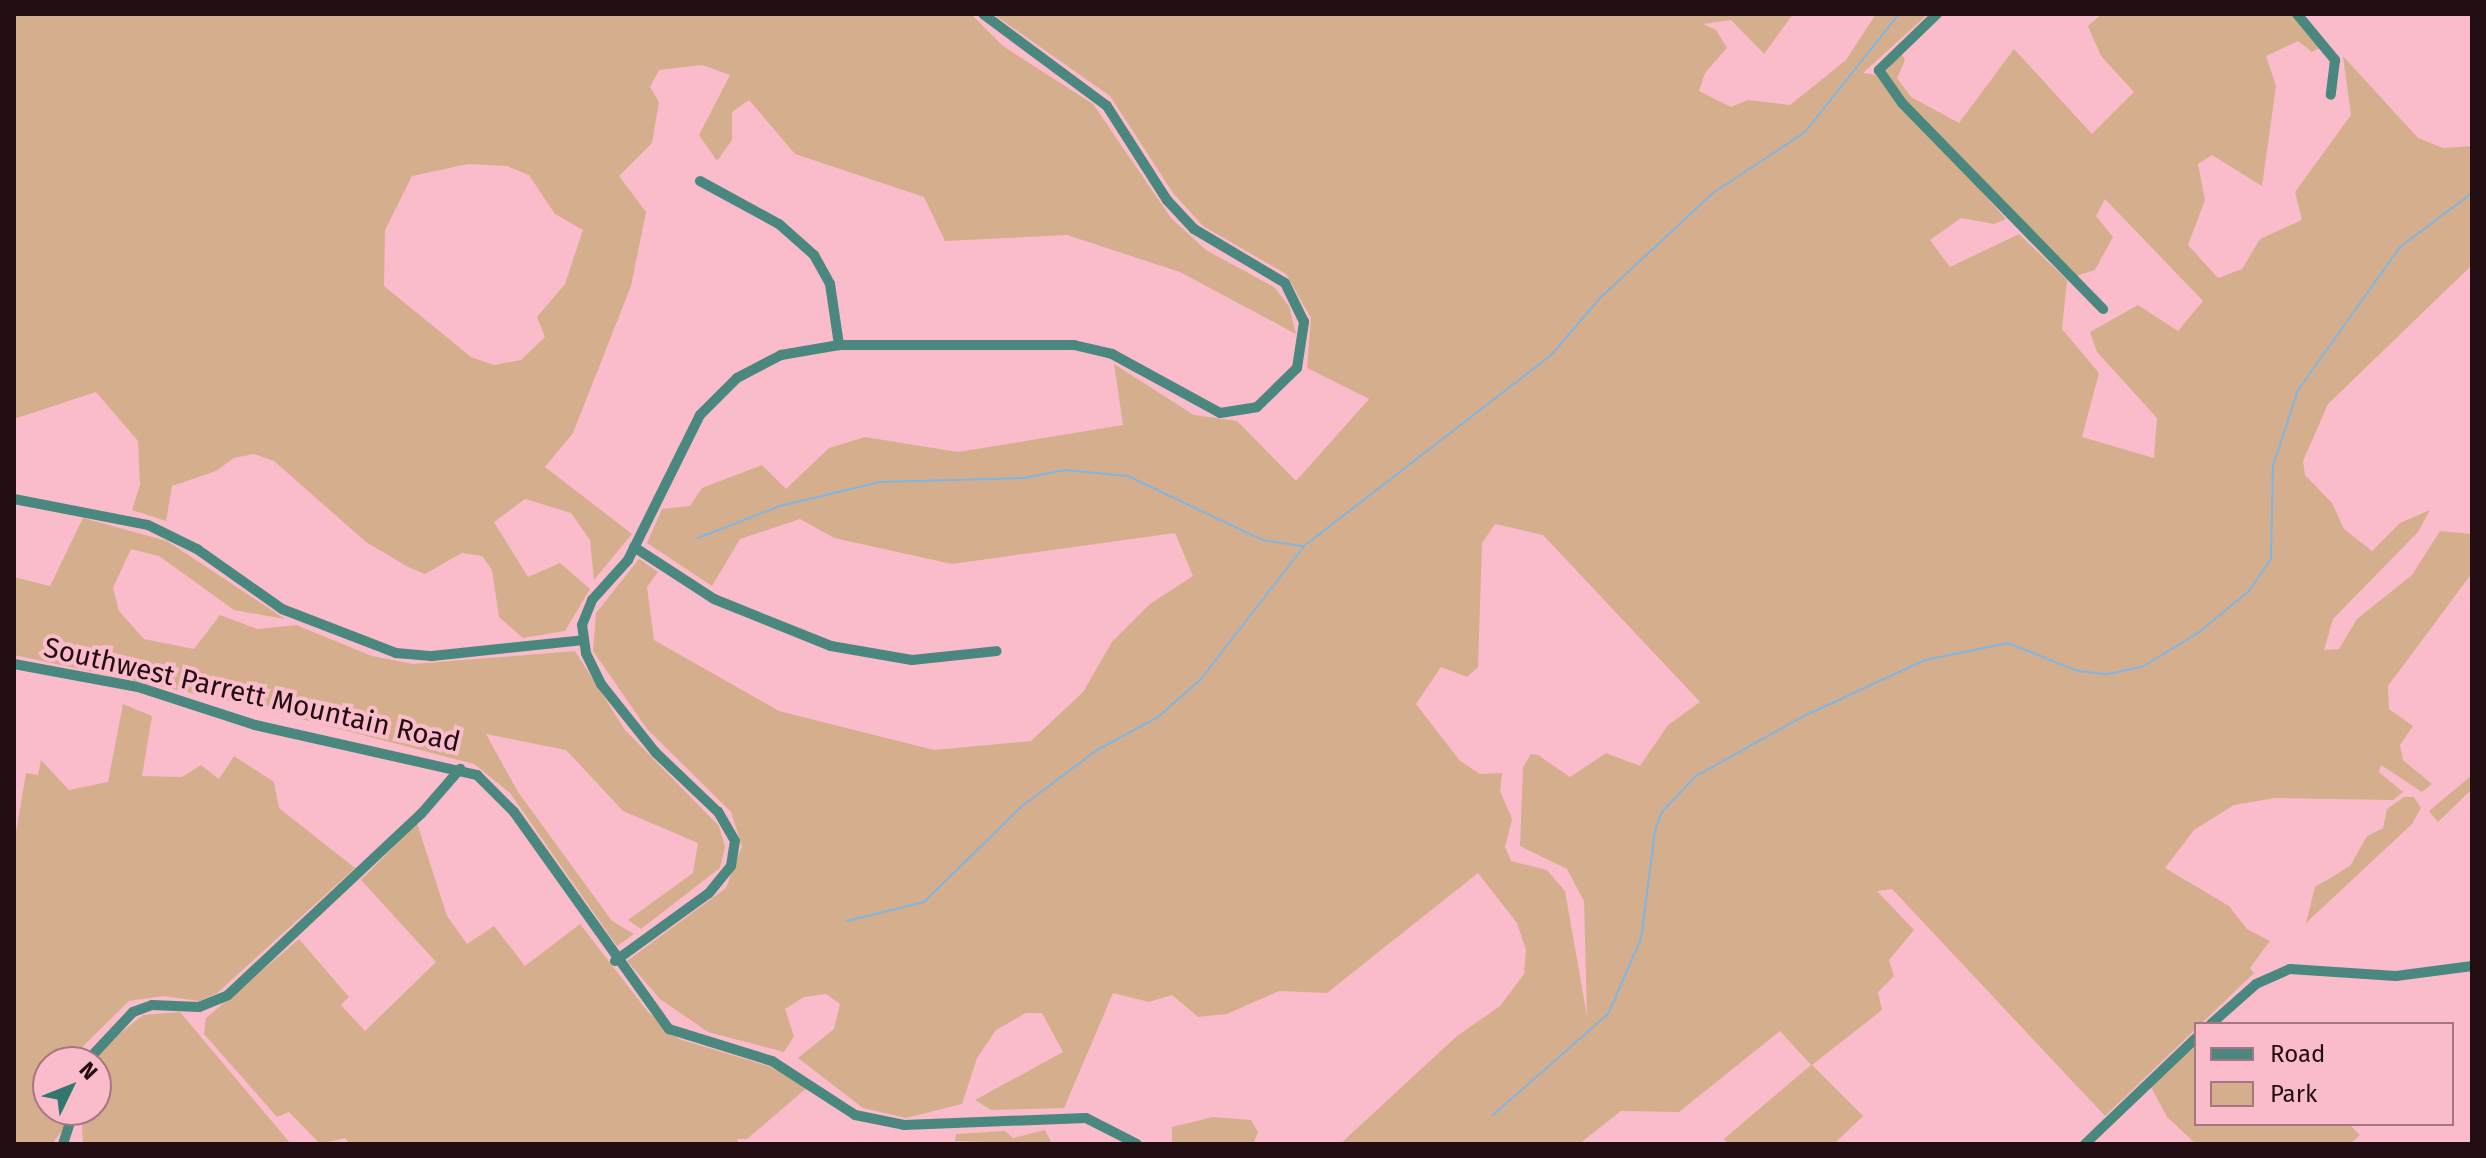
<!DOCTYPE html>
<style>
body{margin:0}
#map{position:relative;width:2486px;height:1158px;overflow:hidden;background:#fabcca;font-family:"Fira Sans",sans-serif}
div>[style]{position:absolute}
.green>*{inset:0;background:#d5af8d}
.stream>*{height:2px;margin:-1px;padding:0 1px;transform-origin:1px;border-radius:1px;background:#80b6e1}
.minor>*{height:10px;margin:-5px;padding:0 5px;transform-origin:5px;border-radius:5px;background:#4a877e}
span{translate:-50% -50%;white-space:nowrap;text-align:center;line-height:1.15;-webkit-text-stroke:8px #fabcca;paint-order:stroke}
.street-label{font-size:28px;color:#220d13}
.frame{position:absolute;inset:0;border:16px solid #220d13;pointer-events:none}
.legend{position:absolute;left:2194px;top:1022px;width:260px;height:104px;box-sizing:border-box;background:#fabcca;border:2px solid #a47681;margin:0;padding:10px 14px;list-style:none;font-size:24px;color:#220d13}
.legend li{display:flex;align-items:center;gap:16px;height:40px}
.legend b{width:40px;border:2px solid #a47681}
.north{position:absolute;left:32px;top:1046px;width:80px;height:80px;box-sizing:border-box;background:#fabcca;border:2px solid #a47681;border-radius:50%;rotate:47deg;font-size:22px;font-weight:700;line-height:32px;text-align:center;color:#220d13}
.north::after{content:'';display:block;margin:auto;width:28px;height:36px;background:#31776e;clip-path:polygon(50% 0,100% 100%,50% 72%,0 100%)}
</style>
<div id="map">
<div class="green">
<div style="clip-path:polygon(evenodd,14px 14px,971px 14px,1003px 46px,1093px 104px,1171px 218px,1206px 250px,1274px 287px,1289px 306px,1296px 334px,1180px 272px,1067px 235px,945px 241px,924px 197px,795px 154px,749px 100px,732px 112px,732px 140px,717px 161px,699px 135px,730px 75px,702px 65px,659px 70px,650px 87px,659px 102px,652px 143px,619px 176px,646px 212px,631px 286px,573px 433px,545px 467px,632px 534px,594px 580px,590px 540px,571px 513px,525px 499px,494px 522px,528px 577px,560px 563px,590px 589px,565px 631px,523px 638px,499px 617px,492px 570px,482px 556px,462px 553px,425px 574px,408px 567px,366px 542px,274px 461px,254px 454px,234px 458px,216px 471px,172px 486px,166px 521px,132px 510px,140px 485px,138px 441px,96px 392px,14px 419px,14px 14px,468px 164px,507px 166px,529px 175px,555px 214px,583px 230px,565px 284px,537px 317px,545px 337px,521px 360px,494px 365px,471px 357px,384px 286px,385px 230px,412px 176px,468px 164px)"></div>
<div style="clip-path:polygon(evenodd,993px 14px,1793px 14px,1764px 54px,1731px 20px,1703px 24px,1716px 30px,1727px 48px,1705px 73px,1699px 91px,1731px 107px,1748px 100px,1790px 105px,1846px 60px,1876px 14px,1928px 14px,1863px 73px,1877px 75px,2006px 219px,1994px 224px,1961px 218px,1930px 240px,1950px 267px,2019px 234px,2067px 280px,2062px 329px,2099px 373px,2082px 437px,2154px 458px,2157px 418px,2097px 352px,2090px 332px,2138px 305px,2178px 331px,2203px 301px,2105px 199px,2096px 216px,2113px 237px,2095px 270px,2076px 276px,1905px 103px,1885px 73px,1901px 52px,1905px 60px,1897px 78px,1911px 97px,1959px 123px,2014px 49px,2092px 134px,2134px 92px,2101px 56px,2088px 26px,2102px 14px,2293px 14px,2321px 47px,2312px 52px,2298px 41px,2266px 56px,2276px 86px,2262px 186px,2212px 155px,2198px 164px,2205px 200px,2188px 245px,2218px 278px,2242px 269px,2260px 239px,2302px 220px,2295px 192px,2351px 115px,2343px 56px,2418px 138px,2443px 148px,2472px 146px,2472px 265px,2328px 404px,2303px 461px,2305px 475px,2332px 503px,2344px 529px,2372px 551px,2400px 523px,2430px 510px,2418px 532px,2333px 619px,2324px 650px,2339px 649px,2357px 619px,2412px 575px,2440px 531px,2472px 534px,2472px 573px,2388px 686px,2389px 709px,2413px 726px,2400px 745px,2403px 760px,2432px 784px,2422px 792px,2381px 765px,2379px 772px,2403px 792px,2393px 800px,2275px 798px,2234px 805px,2194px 830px,2165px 868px,2229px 906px,2247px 929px,2270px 941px,2250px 968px,2254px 973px,2105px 1116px,1892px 889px,1877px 891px,1914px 930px,1889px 960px,1894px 976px,1878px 992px,1882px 1010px,1812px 1065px,1863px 1116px,1834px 1144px,1728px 1144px,1724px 1139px,1811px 1065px,1780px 1031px,1679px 1112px,1621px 1111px,1579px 1144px,1340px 1144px,1457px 1036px,1500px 1006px,1524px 974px,1526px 950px,1517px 923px,1478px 873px,1327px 993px,1279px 991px,1227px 1014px,1198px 1017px,1172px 995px,1149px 1002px,1113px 993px,1064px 1108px,991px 1110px,975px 1100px,1063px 1052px,1042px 1013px,1026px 1013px,996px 1030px,977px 1058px,962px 1104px,906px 1118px,863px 1108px,798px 1058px,834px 1029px,840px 1004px,826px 994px,804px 997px,785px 1009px,794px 1036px,784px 1052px,708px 1032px,660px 999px,627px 961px,726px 888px,742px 846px,731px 812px,647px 729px,593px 651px,596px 613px,639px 559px,658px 572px,647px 587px,654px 640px,779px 711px,934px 750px,1031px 741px,1083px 692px,1112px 642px,1150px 604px,1193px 576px,1175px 533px,952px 564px,834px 538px,800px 519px,740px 539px,712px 586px,647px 543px,662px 509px,690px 506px,702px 488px,762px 465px,786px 489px,829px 448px,865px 437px,958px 452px,1123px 425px,1114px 364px,1194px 415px,1237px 421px,1296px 481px,1369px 399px,1307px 368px,1311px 318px,1286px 274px,1203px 226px,1173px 193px,1110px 96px,993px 14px,1495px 524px,1543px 535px,1700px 702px,1668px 725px,1640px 766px,1606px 753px,1570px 777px,1538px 755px,1531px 754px,1523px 767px,1520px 846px,1567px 869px,1584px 901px,1587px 1016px,1565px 891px,1547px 870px,1511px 861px,1505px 847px,1512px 819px,1500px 791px,1502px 773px,1480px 774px,1460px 761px,1416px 704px,1441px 667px,1467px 677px,1478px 667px,1482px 543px,1495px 524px)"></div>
<div style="clip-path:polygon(83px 518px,167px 541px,285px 619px,234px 610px,159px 556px,131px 549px,113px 588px,119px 611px,144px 639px,194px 649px,220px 615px,257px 629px,296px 625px,372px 656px,413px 664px,575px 651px,625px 730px,719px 826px,725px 847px,720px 868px,641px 929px,628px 920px,693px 873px,698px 843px,623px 811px,566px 750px,486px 734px,518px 792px,612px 921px,634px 934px,617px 946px,510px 793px,474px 764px,247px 705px,14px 655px,14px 577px,50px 586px)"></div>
<div style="clip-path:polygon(123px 704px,152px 716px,142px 776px,182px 777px,201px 765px,219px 779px,234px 756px,274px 782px,279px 808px,355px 868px,216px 994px,199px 1001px,163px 996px,129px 1001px,67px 1062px,48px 1062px,48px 1110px,65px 1110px,65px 1127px,52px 1144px,14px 1144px,14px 844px,26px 773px,38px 775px,41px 760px,69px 790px,108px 782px)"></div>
<div style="clip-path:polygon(2472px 775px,2472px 789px,2438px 822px,2429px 811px)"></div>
<div style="clip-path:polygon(2404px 797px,2414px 797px,2421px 808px,2412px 824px,2306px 923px,2315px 887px,2350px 866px,2367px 836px,2383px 828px,2387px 809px)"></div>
<div style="clip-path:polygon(417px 823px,447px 916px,467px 944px,494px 926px,525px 966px,580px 924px,648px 1012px,679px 1039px,768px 1066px,809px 1086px,747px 1139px,737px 1139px,739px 1144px,350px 1144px,345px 1138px,320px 1144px,289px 1112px,277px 1117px,204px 1034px,206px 1018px,299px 939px,349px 997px,341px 1005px,365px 1031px,436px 962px,361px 880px)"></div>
<div style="clip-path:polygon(180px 1012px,291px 1144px,83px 1144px,81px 1110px,96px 1110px,92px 1062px,98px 1051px,143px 1015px)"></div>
<div style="clip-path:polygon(2196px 1044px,2196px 1124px,2349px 1124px,2360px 1135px,2350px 1144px,2196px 1144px,2167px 1117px,2151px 1087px)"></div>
<div style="clip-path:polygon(1213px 1117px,1251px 1120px,1258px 1132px,1253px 1144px,1172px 1144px,1172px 1127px)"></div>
<div style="clip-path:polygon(1045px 1130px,1052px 1144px,955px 1141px,956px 1134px,1005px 1131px,1013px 1138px)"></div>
</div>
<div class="stream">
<div style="left:698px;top:538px;width:88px;rotate:-21.3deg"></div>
<div style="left:780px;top:506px;width:103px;rotate:-13.5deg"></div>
<div style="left:880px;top:482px;width:144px;rotate:-1.6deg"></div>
<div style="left:1024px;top:478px;width:42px;rotate:-11deg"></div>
<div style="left:1065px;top:470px;width:63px;rotate:5.4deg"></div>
<div style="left:1128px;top:476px;width:148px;rotate:25.5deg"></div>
<div style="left:1262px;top:540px;width:41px;rotate:8.3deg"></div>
<div style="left:847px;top:921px;width:79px;rotate:-13.9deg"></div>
<div style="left:924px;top:902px;width:136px;rotate:-44.4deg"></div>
<div style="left:1021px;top:807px;width:95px;rotate:-36.9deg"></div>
<div style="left:1097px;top:750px;width:69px;rotate:-28.4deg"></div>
<div style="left:1158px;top:717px;width:57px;rotate:-41.5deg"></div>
<div style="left:1201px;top:679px;width:168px;rotate:-52.2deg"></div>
<div style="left:1304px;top:546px;width:314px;rotate:-37.7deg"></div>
<div style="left:1552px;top:354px;width:74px;rotate:-49.4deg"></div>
<div style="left:1600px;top:298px;width:154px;rotate:-42.9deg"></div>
<div style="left:1713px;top:193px;width:110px;rotate:-33.5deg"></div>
<div style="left:1805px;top:132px;width:151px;rotate:-51.5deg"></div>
<div style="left:1493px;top:1115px;width:153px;rotate:-41.3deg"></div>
<div style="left:1608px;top:1014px;width:82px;rotate:-66.3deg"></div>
<div style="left:1641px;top:939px;width:109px;rotate:-82.6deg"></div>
<div style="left:1655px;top:831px;width:20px;rotate:-70deg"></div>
<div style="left:1662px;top:812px;width:50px;rotate:-46.6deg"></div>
<div style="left:1696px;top:776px;width:121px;rotate:-29.1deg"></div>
<div style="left:1802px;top:717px;width:136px;rotate:-24.9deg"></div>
<div style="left:1925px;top:660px;width:85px;rotate:-11.6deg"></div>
<div style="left:2008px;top:643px;width:75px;rotate:21.8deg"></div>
<div style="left:2078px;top:671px;width:30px;rotate:6deg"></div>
<div style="left:2108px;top:674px;width:35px;rotate:-12deg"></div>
<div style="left:2142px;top:667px;width:66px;rotate:-31.3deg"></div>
<div style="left:2198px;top:633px;width:66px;rotate:-39.5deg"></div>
<div style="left:2249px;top:591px;width:40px;rotate:-56deg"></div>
<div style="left:2271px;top:558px;width:92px;rotate:-88.8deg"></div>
<div style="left:2273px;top:466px;width:80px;rotate:-71.8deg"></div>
<div style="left:2298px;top:390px;width:176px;rotate:-54.5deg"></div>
<div style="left:2400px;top:247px;width:90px;rotate:-36.9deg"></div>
</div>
<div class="minor">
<div style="left:1937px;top:14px;width:81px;rotate:136deg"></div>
<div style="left:1879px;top:70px;width:40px;rotate:55.1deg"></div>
<div style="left:1902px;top:103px;width:288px;rotate:45.7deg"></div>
<div style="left:2297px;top:14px;width:60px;rotate:50.4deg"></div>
<div style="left:2335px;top:60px;width:35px;rotate:97deg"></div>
<div style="left:700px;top:181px;width:90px;rotate:28.6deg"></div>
<div style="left:779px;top:224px;width:47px;rotate:41.5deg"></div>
<div style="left:814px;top:255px;width:33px;rotate:61deg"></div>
<div style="left:830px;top:284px;width:62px;rotate:81.6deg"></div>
<div style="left:14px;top:499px;width:136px;rotate:11deg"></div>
<div style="left:148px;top:525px;width:55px;rotate:26.1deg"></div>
<div style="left:197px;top:549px;width:104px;rotate:35.2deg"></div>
<div style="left:282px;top:609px;width:122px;rotate:21.1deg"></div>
<div style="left:396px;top:653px;width:36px;rotate:5deg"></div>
<div style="left:432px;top:656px;width:152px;rotate:-6deg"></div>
<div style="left:634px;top:547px;width:95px;rotate:33deg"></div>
<div style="left:714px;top:599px;width:126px;rotate:21.9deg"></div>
<div style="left:831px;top:646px;width:82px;rotate:9.8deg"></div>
<div style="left:912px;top:660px;width:85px;rotate:-6deg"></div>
<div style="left:14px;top:664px;width:126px;rotate:10.5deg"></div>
<div style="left:138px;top:687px;width:123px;rotate:18deg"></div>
<div style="left:255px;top:725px;width:228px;rotate:12.7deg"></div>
<div style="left:477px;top:775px;width:52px;rotate:45deg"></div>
<div style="left:514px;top:812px;width:267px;rotate:54.5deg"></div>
<div style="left:669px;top:1029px;width:108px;rotate:17.3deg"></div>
<div style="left:772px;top:1061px;width:99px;rotate:33deg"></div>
<div style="left:855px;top:1115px;width:50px;rotate:11.5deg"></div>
<div style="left:904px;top:1125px;width:182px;rotate:-2.2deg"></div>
<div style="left:1086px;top:1118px;width:57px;rotate:27deg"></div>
<div style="left:615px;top:961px;width:116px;rotate:-35.9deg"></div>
<div style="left:709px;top:893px;width:35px;rotate:-51deg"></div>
<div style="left:731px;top:866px;width:25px;rotate:-81deg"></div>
<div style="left:735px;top:841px;width:34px;rotate:-120deg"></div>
<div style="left:718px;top:812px;width:86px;rotate:-136.4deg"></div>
<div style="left:656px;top:753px;width:88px;rotate:-128.6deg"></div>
<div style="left:601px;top:684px;width:34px;rotate:-116deg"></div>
<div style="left:586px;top:653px;width:28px;rotate:-98deg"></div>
<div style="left:582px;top:625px;width:27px;rotate:-68deg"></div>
<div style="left:592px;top:600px;width:54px;rotate:-48deg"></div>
<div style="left:628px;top:560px;width:162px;rotate:-63.6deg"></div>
<div style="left:700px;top:415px;width:52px;rotate:-45deg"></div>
<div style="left:737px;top:378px;width:50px;rotate:-27.6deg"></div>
<div style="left:781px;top:355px;width:59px;rotate:-9.8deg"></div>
<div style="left:839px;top:345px;width:235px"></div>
<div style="left:1074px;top:345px;width:39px;rotate:13deg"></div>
<div style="left:1112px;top:354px;width:123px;rotate:28.6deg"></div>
<div style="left:1220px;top:413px;width:37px;rotate:-9deg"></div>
<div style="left:1257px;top:407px;width:56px;rotate:-44.3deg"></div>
<div style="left:1297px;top:368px;width:47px;rotate:-81.3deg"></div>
<div style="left:1304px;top:322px;width:43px;rotate:-116deg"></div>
<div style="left:1285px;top:283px;width:106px;rotate:-149.3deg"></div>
<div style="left:1194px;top:229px;width:40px;rotate:-133deg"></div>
<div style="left:1167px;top:200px;width:112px;rotate:-122.6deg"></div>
<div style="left:1107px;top:106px;width:154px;rotate:-143.4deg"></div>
<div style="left:2211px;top:1024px;width:60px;rotate:-41.6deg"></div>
<div style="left:2256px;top:984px;width:37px;rotate:-24deg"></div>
<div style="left:2290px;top:969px;width:106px;rotate:3.8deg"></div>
<div style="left:2396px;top:976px;width:77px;rotate:-7.5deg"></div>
<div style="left:86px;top:1062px;width:69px;rotate:-46.8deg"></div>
<div style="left:133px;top:1012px;width:20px;rotate:-20deg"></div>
<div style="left:152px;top:1005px;width:47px;rotate:2.4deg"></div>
<div style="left:199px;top:1007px;width:31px;rotate:-22deg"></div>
<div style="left:228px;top:995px;width:265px;rotate:-43.2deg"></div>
<div style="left:421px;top:814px;width:60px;rotate:-49.1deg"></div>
<div style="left:63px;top:1144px;width:36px;rotate:-72deg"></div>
<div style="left:2085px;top:1144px;width:153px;rotate:-43.7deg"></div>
</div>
<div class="street-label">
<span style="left:252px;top:695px;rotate:13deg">Southwest Parrett Mountain Road</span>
</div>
<div class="frame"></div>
<ul class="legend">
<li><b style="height:10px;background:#4a877e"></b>Road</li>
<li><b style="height:22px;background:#d5af8d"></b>Park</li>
</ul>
<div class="north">N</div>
</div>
